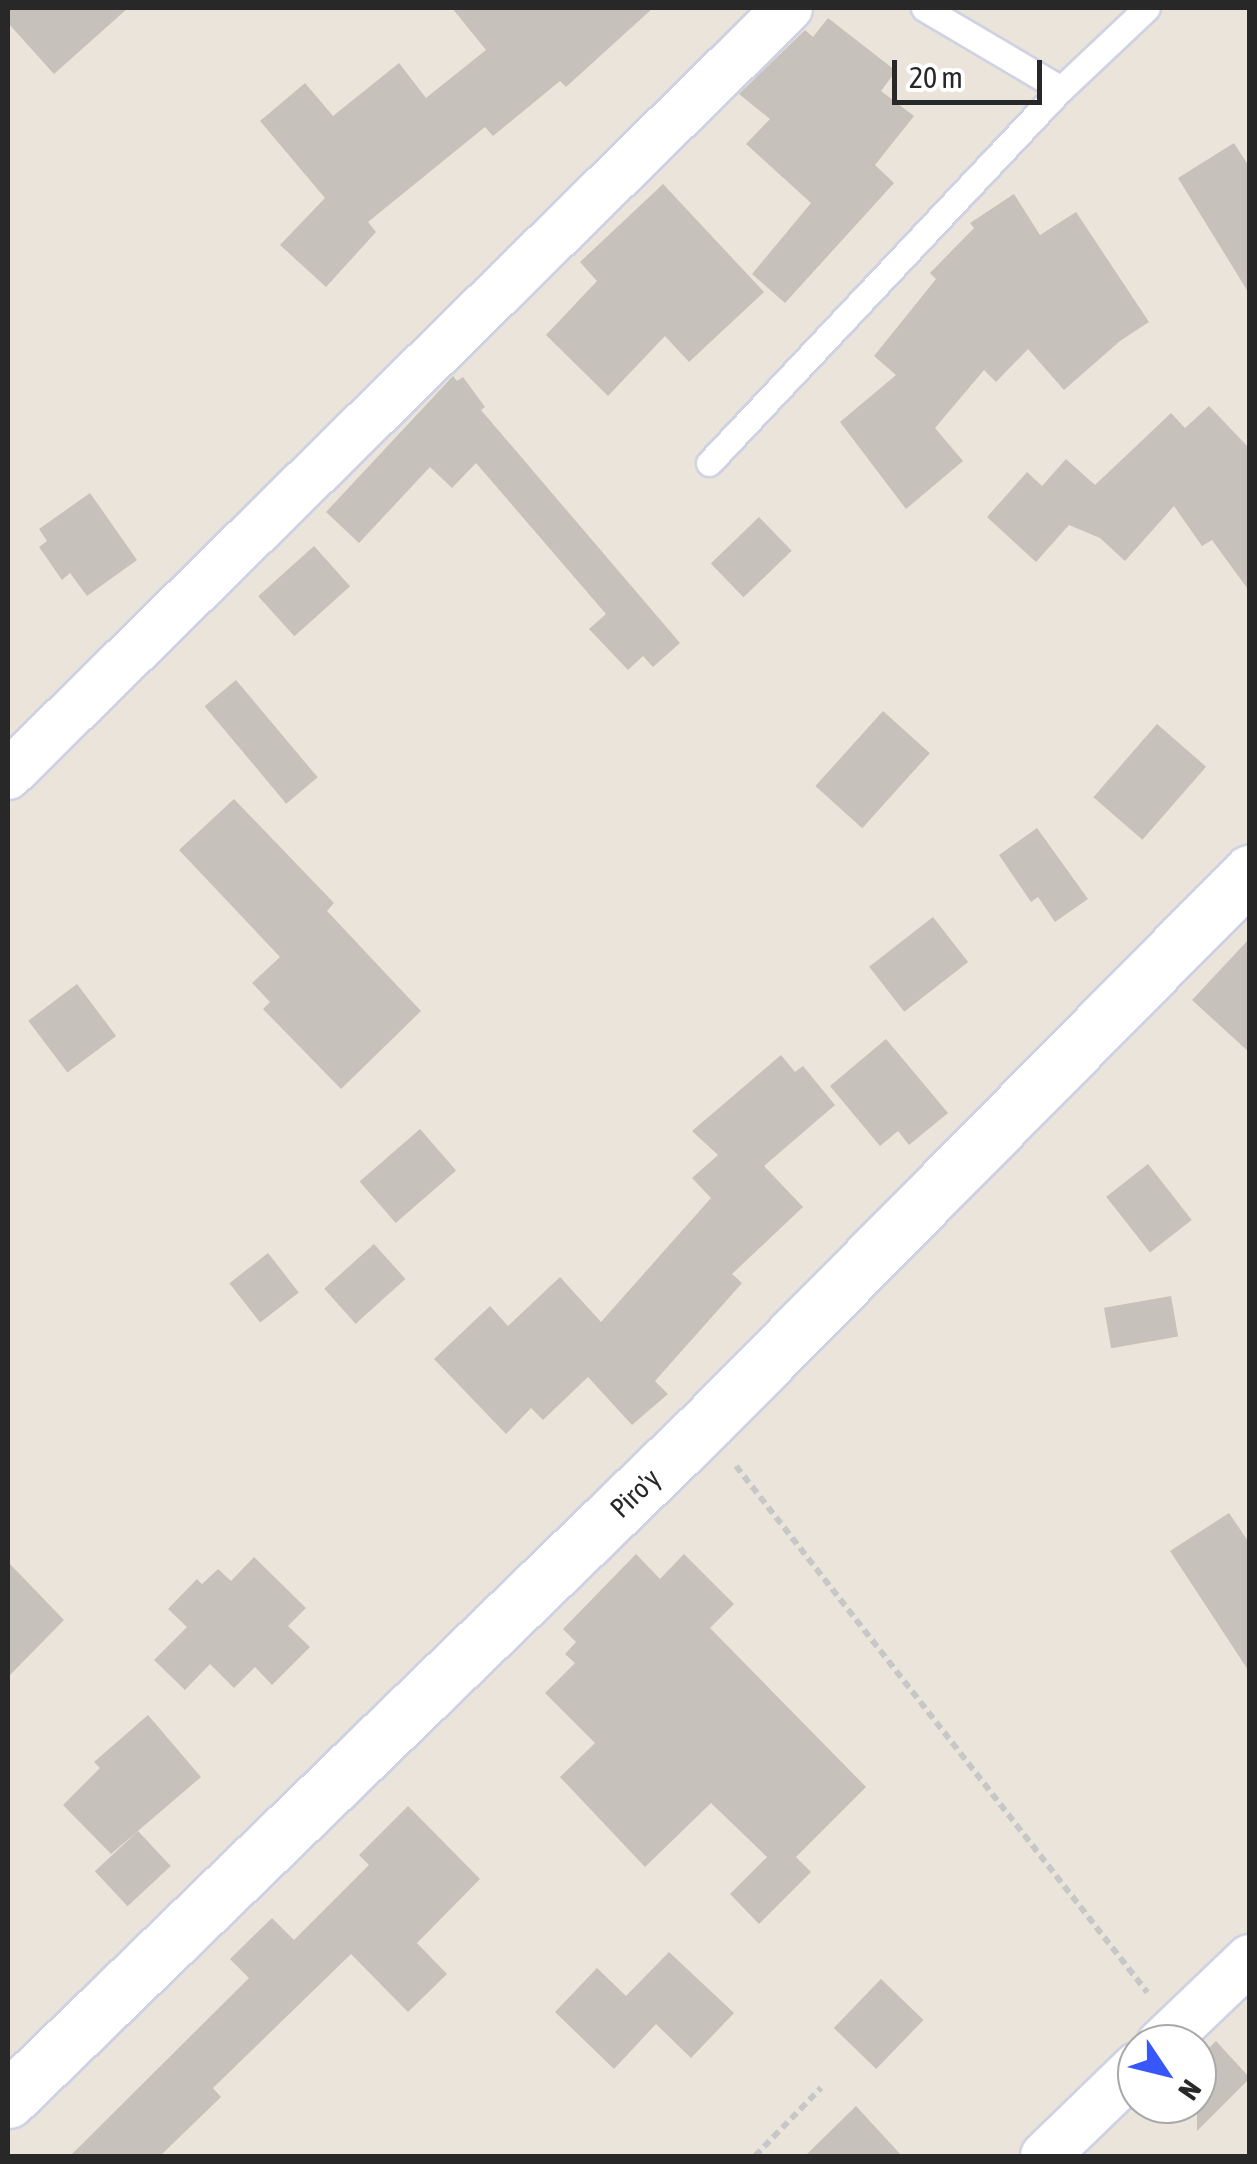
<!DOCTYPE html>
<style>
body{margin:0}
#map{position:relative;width:1257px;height:2164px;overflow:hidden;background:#ebe4da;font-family:"Asap Condensed",sans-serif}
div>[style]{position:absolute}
.building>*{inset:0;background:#c6c1ba;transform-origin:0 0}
.path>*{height:6px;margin-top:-3px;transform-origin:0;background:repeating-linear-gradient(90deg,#c7c7c7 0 8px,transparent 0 13px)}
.roads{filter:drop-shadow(2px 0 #cfd2e2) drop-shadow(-2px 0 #cfd2e2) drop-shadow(0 2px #cfd2e2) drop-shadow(0 -2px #cfd2e2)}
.service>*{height:25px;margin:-12.5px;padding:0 12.5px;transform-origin:12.5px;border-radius:12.5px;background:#fff}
.minor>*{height:48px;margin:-24px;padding:0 24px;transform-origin:24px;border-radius:24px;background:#fff}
.secondary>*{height:55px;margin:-27.5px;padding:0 27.5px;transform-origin:27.5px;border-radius:27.5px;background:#fff}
span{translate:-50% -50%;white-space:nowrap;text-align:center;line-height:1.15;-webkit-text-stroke:9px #fff;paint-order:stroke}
.street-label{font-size:28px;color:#282828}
.frame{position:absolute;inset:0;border:10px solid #282828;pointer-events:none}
.north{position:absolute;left:1117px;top:2024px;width:100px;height:100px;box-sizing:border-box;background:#fff;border:2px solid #a9a9a9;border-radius:50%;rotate:125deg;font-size:28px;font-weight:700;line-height:40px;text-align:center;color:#282828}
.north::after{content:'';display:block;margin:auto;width:35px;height:45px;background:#3857fa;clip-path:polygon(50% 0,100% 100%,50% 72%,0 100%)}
.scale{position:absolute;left:892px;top:60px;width:150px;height:45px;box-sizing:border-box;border:5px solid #282828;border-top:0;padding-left:12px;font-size:30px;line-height:35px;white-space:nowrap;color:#282828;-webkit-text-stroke:8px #fff;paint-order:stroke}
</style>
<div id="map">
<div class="building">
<div style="clip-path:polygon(8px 8px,128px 8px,54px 74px,8px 23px)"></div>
<div style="clip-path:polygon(452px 8px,653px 8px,566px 87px,560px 81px,493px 136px,485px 127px,368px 222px,376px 232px,326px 287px,280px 245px,325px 198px,260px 121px,305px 83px,333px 116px,399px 63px,426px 98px,486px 50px)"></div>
<div style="clip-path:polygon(828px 18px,896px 71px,881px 91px,914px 116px,875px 165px,894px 183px,785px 303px,752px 274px,811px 203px,746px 144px,770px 119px,739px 94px,805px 30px,813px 37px)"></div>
<div style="clip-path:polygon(1234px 143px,1250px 168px,1250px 295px,1178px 178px)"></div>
<div style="clip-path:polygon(663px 184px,764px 292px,689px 362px,665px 336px,608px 396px,546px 335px,597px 281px,580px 262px)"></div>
<div style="clip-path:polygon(1014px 194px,1040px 235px,1076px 212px,1149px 322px,1120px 341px,1064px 390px,1028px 349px,996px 382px,984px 370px,935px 428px,963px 461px,906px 509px,840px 422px,896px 375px,874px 356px,936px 279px,930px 273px,974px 228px,970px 223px)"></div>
<div style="clip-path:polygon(453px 376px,457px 381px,463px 377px,485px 407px,481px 410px,680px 643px,653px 667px,643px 656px,628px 670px,589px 629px,606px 614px,476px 463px,452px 488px,430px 467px,359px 543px,326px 512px)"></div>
<div style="clip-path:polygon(1209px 406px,1250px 449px,1250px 592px,1212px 540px,1202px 546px,1174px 506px,1125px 561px,1100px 538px,1069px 525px,1036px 562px,987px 517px,1027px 472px,1042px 486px,1066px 459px,1095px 485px,1171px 413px,1185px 428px)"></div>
<div style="clip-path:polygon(90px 493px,137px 560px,87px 596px,70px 573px,62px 580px,39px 547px,47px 541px,39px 529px)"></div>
<div style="left:759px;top:517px;width:47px;height:67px;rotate:46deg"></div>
<div style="left:314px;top:546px;width:54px;height:75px;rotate:48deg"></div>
<div style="left:236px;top:680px;width:127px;height:41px;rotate:50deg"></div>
<div style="left:883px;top:711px;width:63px;height:101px;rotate:42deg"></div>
<div style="left:1157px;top:724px;width:65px;height:97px;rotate:41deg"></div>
<div style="clip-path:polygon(234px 799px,334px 903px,327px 911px,421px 1011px,341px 1089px,263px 1009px,270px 1002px,252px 983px,280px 957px,179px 850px)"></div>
<div style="clip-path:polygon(1037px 828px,1088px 899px,1055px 922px,1038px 897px,1031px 902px,999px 855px)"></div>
<div style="left:933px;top:917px;width:57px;height:81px;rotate:52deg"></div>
<div style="clip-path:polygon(1250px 938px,1250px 1053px,1192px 1000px)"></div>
<div style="left:77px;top:984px;width:65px;height:61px;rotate:53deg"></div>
<div style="clip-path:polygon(886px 1039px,948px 1113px,909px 1145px,898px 1131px,880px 1146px,830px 1086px)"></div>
<div style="clip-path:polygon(781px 1055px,795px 1072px,803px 1066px,835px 1105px,764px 1166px,803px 1207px,732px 1274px,742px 1283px,655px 1381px,668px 1394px,632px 1425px,588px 1377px,543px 1420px,531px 1408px,506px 1434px,434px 1359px,490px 1306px,508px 1326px,560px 1277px,601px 1322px,711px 1198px,692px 1178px,718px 1155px,692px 1131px)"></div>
<div style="left:420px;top:1129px;width:55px;height:80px;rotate:49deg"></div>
<div style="left:1148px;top:1164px;width:71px;height:53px;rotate:52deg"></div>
<div style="left:374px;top:1244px;width:47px;height:67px;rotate:48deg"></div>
<div style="left:268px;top:1253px;width:50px;height:49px;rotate:52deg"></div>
<div style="left:1171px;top:1296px;width:41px;height:68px;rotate:80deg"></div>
<div style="clip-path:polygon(1229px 1513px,1250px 1544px,1250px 1673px,1170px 1551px)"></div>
<div style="clip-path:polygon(636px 1554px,660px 1579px,684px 1554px,734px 1604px,710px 1628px,866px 1787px,796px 1857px,811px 1872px,759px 1924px,730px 1894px,767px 1857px,711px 1803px,645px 1867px,560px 1777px,595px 1743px,545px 1693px,575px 1663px,565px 1654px,576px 1642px,563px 1629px)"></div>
<div style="clip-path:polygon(254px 1557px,306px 1608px,288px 1626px,310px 1647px,272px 1685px,255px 1667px,234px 1688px,210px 1664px,185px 1690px,154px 1660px,187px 1627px,168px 1609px,197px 1579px,202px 1584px,218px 1569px,231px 1581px)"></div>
<div style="clip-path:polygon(8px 1562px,64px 1620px,8px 1677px)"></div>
<div style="clip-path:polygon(148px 1715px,201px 1777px,111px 1854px,63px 1805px,100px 1768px,94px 1762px)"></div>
<div style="clip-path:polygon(408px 1806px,480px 1879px,417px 1943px,447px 1974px,408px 2012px,351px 1954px,213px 2088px,221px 2097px,160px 2156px,70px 2156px,249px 1978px,230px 1959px,272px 1918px,294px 1940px,369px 1865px,359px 1855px)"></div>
<div style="left:138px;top:1831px;width:48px;height:59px;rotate:47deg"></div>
<div style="clip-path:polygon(669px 1952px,734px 2013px,691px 2058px,656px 2024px,614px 2069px,555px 2012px,597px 1968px,626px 1996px)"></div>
<div style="left:881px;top:1979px;width:59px;height:68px;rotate:44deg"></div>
<div style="clip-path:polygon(1216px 2041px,1250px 2078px,1197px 2131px,1197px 2060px)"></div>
<div style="clip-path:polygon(856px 2106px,902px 2156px,805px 2156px)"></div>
</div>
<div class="path">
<div style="left:736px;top:1466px;width:668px;rotate:52deg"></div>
<div style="left:755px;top:2156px;width:95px;rotate:-45.9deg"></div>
</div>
<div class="roads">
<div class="service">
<div style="left:924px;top:8px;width:159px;rotate:30.6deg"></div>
<div style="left:709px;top:463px;width:514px;rotate:-46.74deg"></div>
<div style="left:1061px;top:89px;width:118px;rotate:-43.3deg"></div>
</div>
<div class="minor">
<div style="left:8px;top:775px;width:1094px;rotate:-44.52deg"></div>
<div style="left:1161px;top:2044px;width:123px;rotate:-43.7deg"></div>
<div style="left:1045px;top:2156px;width:128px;rotate:-44.1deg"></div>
</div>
<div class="secondary">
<div style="left:8px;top:2100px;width:970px;rotate:-44.08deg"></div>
<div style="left:705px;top:1425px;width:776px;rotate:-45.37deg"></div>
</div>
</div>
<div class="street-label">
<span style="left:635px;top:1493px;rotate:-44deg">Piro'y</span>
</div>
<div class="frame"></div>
<div class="north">N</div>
<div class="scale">20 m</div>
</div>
